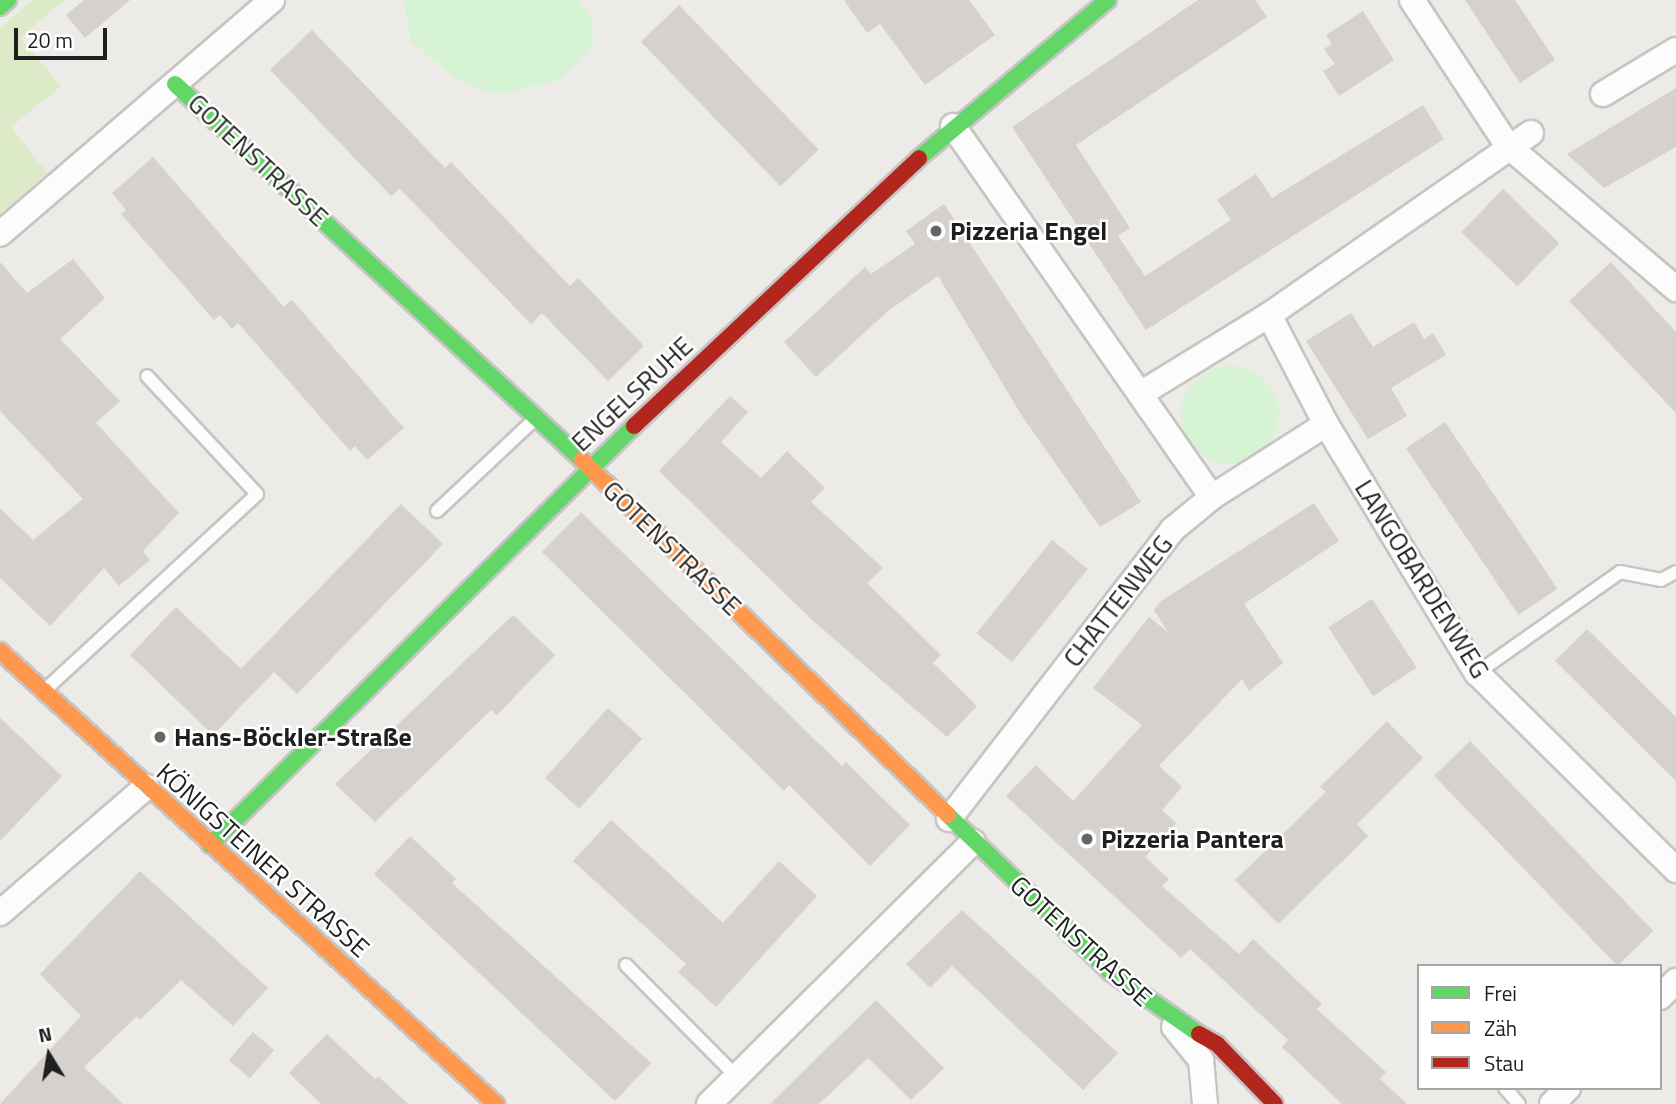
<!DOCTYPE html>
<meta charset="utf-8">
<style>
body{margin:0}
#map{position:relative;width:1676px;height:1104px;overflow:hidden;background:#edebe8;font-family:"Titillium Web",sans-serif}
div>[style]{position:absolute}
.grass>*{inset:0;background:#dceac7}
.park>*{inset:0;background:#d6f3d4}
.round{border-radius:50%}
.building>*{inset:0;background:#d4d1cf;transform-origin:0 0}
.roads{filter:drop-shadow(2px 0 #c6c5c4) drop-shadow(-2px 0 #c6c5c4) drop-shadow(0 2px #c6c5c4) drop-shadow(0 -2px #c6c5c4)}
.lane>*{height:12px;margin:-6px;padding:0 6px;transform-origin:6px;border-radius:6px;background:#fcfcfc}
.street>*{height:24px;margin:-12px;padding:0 12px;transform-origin:12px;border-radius:12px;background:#fcfcfc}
.fast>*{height:16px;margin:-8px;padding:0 8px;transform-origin:8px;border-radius:8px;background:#63d668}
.slow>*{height:16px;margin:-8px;padding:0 8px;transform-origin:8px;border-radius:8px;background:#ff974d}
.jam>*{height:16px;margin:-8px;padding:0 8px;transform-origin:8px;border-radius:8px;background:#b3261e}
.dots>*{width:19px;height:19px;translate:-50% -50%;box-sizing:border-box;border:4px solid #fff;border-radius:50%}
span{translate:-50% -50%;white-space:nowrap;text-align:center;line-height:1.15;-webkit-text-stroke:5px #fff;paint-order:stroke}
.street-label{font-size:26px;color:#1f1f1f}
.poi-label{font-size:26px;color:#1f1f1f;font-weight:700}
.left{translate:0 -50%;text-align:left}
.legend{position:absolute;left:1417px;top:964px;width:245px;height:126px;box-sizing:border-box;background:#fff;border:2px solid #a5a5a5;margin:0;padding:9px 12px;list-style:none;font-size:21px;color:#1f1f1f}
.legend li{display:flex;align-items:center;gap:14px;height:35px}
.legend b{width:35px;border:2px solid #a5a5a5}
.north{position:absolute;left:14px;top:1020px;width:70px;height:70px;-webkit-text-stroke:5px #fff;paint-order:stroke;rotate:349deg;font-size:19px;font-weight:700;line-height:28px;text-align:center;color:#1f1f1f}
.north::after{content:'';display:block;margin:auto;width:24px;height:32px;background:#1f1f1f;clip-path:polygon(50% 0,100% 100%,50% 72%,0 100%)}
.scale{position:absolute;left:14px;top:28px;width:93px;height:32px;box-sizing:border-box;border:4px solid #1f1f1f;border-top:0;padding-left:9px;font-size:21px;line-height:24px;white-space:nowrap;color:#1f1f1f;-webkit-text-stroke:5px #fff;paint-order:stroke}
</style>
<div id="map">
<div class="grass">
<div style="clip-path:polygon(33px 0,64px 0,20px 38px,61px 86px,11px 127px,47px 173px,0 214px,0 28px)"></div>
</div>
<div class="park">
<div style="clip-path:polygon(404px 0,578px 0,591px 17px,594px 43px,559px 80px,496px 95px,456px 79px,411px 41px)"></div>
<div class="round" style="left:1181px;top:366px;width:98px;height:98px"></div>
</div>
<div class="building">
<div style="clip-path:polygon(84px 0,130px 0,85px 38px,66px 15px)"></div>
<div style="clip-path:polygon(844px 0,969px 0,995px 35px,925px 85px,880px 24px,867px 33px)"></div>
<div style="clip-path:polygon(1198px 0,1255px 0,1267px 17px,1076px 145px,1130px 228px,1118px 236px,1145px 276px,1231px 220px,1217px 200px,1256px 174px,1272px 198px,1423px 105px,1444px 139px,1146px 330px,1012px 127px)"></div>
<div style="clip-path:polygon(1465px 0,1515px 0,1555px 60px,1520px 83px)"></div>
<div style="left:679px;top:5px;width:201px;height:53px;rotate:46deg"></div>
<div style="clip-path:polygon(1363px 11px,1394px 60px,1339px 96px,1323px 71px,1335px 64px,1324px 49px,1332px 44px,1326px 35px)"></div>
<div style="clip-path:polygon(312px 30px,445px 168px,451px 162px,570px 286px,578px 278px,644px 346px,608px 381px,542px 313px,531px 324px,400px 189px,391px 196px,270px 70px)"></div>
<div style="clip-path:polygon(1676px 88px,1676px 147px,1604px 188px,1567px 154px)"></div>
<div style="clip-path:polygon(153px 157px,284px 307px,292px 300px,404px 428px,367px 460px,355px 446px,350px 451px,238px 323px,232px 329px,220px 315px,214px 320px,121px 214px,126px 210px,112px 193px)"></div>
<div style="left:1503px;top:189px;width:78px;height:60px;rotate:44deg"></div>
<div style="clip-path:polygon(944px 204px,1141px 502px,1100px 527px,1022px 416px,938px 276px,888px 311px,816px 377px,784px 342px,865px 267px,871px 274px,915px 244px,906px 231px)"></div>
<div style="clip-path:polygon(73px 259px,105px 298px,60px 339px,120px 401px,96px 423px,179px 513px,143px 551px,150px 560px,119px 586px,104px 568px,50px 626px,0 578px,0 508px,33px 540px,83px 499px,0 411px,0 262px,27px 293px)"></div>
<div style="clip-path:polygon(1611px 262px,1676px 332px,1676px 413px,1569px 301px)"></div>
<div style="clip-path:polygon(1351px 313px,1373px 347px,1414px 322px,1424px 339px,1433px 333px,1446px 355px,1391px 388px,1407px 416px,1368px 439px,1306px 341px)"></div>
<div style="clip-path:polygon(730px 396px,748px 412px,721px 442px,761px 478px,787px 451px,825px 488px,811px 502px,883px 568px,867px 583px,941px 655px,933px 663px,977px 706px,947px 737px,811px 619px,659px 471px)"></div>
<div style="left:1445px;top:422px;width:201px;height:47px;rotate:56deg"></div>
<div style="clip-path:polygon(1314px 503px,1339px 541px,1244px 604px,1283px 663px,1249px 691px,1242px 679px,1159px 766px,1182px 787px,1162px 810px,1176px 823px,1145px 857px,1169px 879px,1162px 886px,1239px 954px,1253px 939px,1322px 1004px,1317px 1009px,1386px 1072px,1380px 1079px,1407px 1104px,1342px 1104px,1282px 1047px,1288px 1040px,1190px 949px,1181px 958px,1006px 796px,1036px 765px,1073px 801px,1142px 725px,1093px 688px,1149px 617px,1168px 632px,1154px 610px,1161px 601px)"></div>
<div style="clip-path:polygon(401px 504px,443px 544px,297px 694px,274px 672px,213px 735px,130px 655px,176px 607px,241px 669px)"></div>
<div style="clip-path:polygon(581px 512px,842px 766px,846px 762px,910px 825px,870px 866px,789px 785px,784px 791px,542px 552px)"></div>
<div style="left:1052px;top:540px;width:46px;height:120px;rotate:39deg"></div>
<div style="left:1372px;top:599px;width:82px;height:52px;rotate:57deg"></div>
<div style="clip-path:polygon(513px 615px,555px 655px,497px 715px,491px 710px,375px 822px,335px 784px)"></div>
<div style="clip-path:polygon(1587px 629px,1676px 717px,1676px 781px,1555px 661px)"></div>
<div style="left:608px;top:708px;width:46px;height:94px;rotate:42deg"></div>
<div style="clip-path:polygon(0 718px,62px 776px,0 841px)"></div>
<div style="clip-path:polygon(1387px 721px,1423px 758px,1357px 824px,1368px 836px,1278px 924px,1235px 880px,1326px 792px,1320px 787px)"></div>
<div style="left:1470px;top:741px;width:264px;height:50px;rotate:46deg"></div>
<div style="clip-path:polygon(611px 820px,723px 923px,779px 861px,817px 896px,716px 1007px,678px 972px,686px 964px,573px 861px)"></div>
<div style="clip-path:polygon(410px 836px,456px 879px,452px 883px,651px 1063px,615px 1101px,374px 874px)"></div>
<div style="clip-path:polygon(140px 871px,268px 988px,233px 1026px,181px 980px,140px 1020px,137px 1016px,84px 1067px,123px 1104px,0 1104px,81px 1016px,40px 974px)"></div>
<div style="clip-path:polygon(962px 910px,1118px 1053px,1083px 1090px,952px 966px,930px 988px,906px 964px)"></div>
<div style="clip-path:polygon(876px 1000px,944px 1068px,911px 1100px,868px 1058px,819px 1104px,770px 1104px)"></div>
<div style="left:253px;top:1032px;width:28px;height:37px;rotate:41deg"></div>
<div style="clip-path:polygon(327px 1034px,375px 1079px,378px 1076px,408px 1104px,321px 1104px,289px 1073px)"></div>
</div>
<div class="roads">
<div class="lane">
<div style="left:437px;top:511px;width:134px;rotate:-43.2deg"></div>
<div style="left:1477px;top:673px;width:175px;rotate:-35.2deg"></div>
<div style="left:1620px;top:572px;width:42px;rotate:11deg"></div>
<div style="left:1661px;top:580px;width:17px;rotate:-28deg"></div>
<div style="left:46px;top:689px;width:287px;rotate:-42.7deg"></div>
<div style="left:257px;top:494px;width:161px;rotate:-133deg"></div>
<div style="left:626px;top:965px;width:158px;rotate:45.3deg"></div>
<div style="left:1505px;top:1088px;width:21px;rotate:49deg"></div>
</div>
<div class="street">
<div style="left:1412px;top:0;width:175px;rotate:56.7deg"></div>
<div style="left:1508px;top:146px;width:221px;rotate:40.4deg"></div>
<div style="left:1603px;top:94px;width:85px;rotate:-31.1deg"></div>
<div style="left:953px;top:126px;width:452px;rotate:55.1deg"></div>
<div style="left:0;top:234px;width:359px;rotate:-40.7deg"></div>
<div style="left:1269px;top:315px;width:123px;rotate:62.4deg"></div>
<div style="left:1326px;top:424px;width:291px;rotate:58.8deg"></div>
<div style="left:1477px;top:673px;width:280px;rotate:44.7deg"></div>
<div style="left:1142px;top:393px;width:149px;rotate:-31.6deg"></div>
<div style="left:1269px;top:315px;width:319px;rotate:-34.8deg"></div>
<div style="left:949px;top:819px;width:365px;rotate:-52.3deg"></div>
<div style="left:1172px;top:530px;width:52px;rotate:-39.5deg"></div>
<div style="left:1212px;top:497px;width:135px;rotate:-32.6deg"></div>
<div style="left:0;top:913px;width:193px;rotate:-40.8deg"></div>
<div style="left:1660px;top:997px;width:23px;rotate:-45deg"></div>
<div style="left:1174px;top:1027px;width:43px;rotate:50.7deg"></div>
<div style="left:1201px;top:1060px;width:44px;rotate:84.8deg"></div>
<div style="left:709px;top:1104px;width:372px;rotate:-44.8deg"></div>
<div style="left:1552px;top:1104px;width:23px;rotate:-45deg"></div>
</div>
<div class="fast">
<div style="left:0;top:7px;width:11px;rotate:-41deg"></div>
<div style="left:175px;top:84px;width:554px;rotate:42.73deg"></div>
<div style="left:919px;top:158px;width:246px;rotate:-39.9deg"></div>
<div style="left:948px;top:815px;width:227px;rotate:44.1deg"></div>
<div style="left:1111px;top:973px;width:107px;rotate:34.7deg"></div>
<div style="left:210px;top:845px;width:596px;rotate:-44.66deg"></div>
</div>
<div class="slow">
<div style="left:582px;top:460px;width:510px;rotate:44.13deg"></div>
<div style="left:0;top:651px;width:672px;rotate:42.41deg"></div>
</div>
<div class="jam">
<div style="left:634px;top:426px;width:391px;rotate:-43.2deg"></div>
<div style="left:1199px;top:1034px;width:21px;rotate:29deg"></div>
<div style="left:1217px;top:1044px;width:83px;rotate:46deg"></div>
</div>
</div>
<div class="dots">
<div style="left:936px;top:231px;background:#676665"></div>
<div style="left:160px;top:737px;background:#676665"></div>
<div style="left:1087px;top:839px;background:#676665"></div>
</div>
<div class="street-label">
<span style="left:258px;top:160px;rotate:43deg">GOTENSTRASSE</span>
<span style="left:632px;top:394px;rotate:-43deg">ENGELSRUHE</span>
<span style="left:672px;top:548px;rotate:44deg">GOTENSTRASSE</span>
<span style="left:1422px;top:579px;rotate:58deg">LANGOBARDENWEG</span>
<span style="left:1118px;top:601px;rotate:-52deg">CHATTENWEG</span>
<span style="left:263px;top:860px;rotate:42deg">KÖNIGSTEINER STRASSE</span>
<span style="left:1081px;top:941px;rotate:42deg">GOTENSTRASSE</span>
</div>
<div class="poi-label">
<span class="left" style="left:950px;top:231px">Pizzeria Engel</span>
<span class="left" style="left:174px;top:737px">Hans-Böckler-Straße</span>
<span class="left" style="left:1101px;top:839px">Pizzeria Pantera</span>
</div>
<ul class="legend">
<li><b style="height:9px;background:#63d668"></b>Frei</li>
<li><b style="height:9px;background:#ff974d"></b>Zäh</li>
<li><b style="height:9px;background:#b3261e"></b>Stau</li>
</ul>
<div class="north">N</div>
<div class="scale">20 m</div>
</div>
